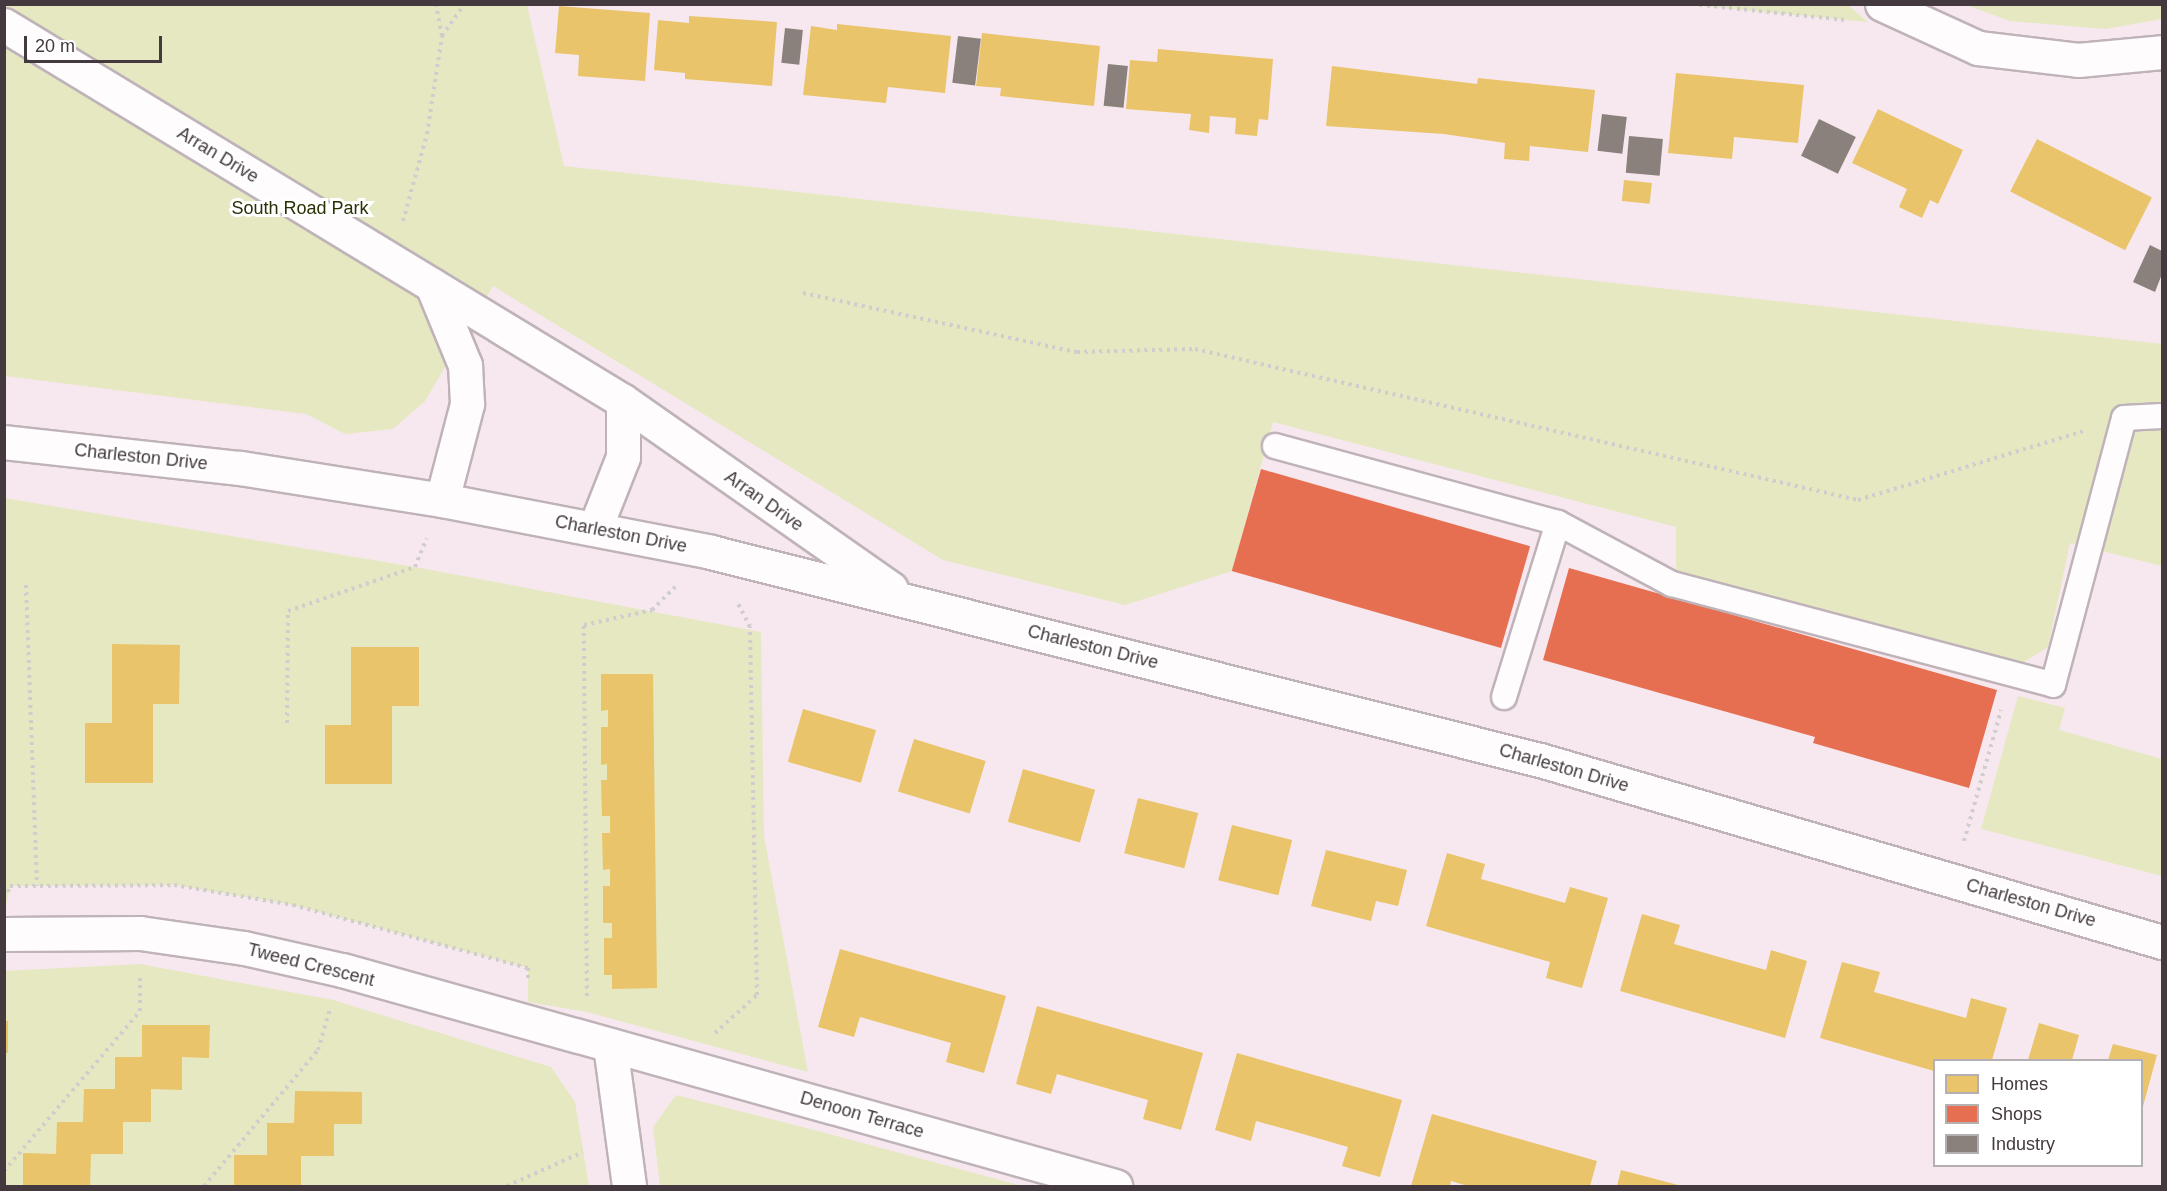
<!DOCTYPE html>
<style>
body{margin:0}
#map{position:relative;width:2167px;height:1191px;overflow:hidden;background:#f7e8ef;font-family:Helvetica,sans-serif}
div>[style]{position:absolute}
.green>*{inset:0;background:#e5e8c0}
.homes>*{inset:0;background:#e9c46a;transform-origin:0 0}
.shops>*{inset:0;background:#e76f51;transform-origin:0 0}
.industry>*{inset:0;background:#8a817c;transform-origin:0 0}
.path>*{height:4px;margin-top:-2px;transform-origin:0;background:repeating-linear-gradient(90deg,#d0cdce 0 3px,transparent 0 7.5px)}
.roads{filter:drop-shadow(2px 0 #bfb3b9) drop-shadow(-2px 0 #bfb3b9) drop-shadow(0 2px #bfb3b9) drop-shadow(0 -2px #bfb3b9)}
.lane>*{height:24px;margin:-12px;padding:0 12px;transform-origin:12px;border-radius:12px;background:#fefcfd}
.street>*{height:33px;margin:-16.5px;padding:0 16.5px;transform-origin:16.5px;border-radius:16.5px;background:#fefcfd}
.secondary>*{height:33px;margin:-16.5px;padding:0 16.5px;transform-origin:16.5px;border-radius:16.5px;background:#fefcfd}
span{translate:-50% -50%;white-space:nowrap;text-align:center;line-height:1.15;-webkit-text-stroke:6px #fff;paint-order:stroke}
.street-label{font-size:18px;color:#44393f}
.park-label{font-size:18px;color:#293006}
.frame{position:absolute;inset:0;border:6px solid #44393f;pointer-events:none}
.legend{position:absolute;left:1933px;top:1059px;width:210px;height:108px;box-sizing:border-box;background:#fff;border:2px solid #b4b0b2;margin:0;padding:8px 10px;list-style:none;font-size:18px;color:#44393f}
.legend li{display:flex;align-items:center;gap:12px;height:30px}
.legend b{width:30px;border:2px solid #b4b0b2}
.scale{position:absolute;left:24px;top:36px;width:138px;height:27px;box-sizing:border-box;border:3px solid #44393f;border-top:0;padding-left:8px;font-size:18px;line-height:21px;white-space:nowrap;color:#44393f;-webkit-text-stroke:4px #fff;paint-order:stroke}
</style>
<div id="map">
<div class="green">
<div style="clip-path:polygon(5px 5px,527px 5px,564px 166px,2162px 344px,2162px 566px,2070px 543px,2048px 647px,2021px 664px,1676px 574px,1676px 527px,1273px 422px,1232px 571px,1125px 605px,943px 560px,493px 286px,425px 401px,393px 429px,345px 434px,306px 414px,5px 376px)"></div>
<div style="clip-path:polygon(1692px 5px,1848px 5px,1868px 22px)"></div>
<div style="clip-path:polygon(1966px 5px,2162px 5px,2162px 19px,2105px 29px,2010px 21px)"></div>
<div style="clip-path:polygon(5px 498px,415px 567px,761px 632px,764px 836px,808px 1072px,587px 1012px,528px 1002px,528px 968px,293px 905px,174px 885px,10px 886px,5px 911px)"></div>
<div style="clip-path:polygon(2018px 696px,2065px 708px,2059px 730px,2162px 759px,2162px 876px,1981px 829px)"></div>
<div style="clip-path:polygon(140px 964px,333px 1000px,551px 1067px,575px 1102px,589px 1186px,5px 1186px,4px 971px)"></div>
<div style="clip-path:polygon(676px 1095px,814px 1130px,1023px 1186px,660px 1186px,653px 1127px)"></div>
</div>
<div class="homes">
<div style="clip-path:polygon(559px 6px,650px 13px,645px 81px,578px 76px,579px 55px,555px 53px)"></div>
<div style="clip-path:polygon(689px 16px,777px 22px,772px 86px,685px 79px,685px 73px,654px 70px,658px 20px,689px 23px)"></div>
<div style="clip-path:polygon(837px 24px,951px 36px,945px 93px,888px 87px,886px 103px,803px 95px,811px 26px,837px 30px)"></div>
<div style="clip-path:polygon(982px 33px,1100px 46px,1094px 106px,1000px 96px,1001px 88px,976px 86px)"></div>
<div style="clip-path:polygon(1158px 49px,1273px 59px,1268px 120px,1259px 119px,1257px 136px,1235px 134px,1236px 118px,1210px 116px,1209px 133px,1189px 130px,1191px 114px,1126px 109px,1130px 60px,1157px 62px)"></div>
<div style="clip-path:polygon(1332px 66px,1477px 84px,1478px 78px,1595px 90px,1588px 152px,1530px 146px,1529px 161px,1504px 159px,1505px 143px,1444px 134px,1326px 126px)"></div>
<div style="clip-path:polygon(1676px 73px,1804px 85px,1798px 143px,1734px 137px,1732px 159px,1668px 153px)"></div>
<div style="clip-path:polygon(1878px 109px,1963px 150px,1938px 204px,1930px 200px,1922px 218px,1899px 207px,1907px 189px,1852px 163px)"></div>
<div style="left:2037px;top:139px;width:129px;height:59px;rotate:27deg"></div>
<div style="left:1624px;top:180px;width:28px;height:21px;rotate:6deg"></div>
<div style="clip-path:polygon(112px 644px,180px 645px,179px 704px,153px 704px,153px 783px,85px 783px,85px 723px,112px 723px)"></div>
<div style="clip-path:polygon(351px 647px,419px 647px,419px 706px,392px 706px,392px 784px,325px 784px,325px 725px,351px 725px)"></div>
<div style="clip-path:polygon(601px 674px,653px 674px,657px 988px,612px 989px,612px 975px,604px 975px,604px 938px,612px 938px,612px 923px,603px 923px,603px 886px,610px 886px,610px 869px,603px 870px,602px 833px,610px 833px,610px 816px,602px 816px,601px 780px,607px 780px,607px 764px,601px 765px,601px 727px,608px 727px,608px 710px,601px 711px)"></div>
<div style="left:803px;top:709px;width:76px;height:55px;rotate:16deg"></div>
<div style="left:914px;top:739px;width:75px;height:55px;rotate:17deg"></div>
<div style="left:1023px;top:769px;width:75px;height:55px;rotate:16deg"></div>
<div style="left:1138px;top:798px;width:62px;height:57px;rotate:14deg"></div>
<div style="left:1232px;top:825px;width:62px;height:57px;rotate:14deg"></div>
<div style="clip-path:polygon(1326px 850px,1407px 870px,1398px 906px,1376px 901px,1371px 921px,1311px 906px)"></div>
<div style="clip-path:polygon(1447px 853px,1485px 864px,1481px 879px,1565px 903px,1570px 887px,1608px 898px,1582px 988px,1546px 978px,1550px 962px,1426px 926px)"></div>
<div style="clip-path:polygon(1642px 914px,1680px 925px,1674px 944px,1719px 957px,1766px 970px,1771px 950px,1807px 961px,1785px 1038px,1620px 991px)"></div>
<div style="clip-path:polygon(840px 949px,1006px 996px,984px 1073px,946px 1062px,951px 1043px,860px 1017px,854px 1037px,818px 1027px)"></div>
<div style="clip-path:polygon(1842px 962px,1880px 972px,1874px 992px,1966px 1018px,1971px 998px,2007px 1008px,1992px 1060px,1934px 1060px,1934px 1071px,1820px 1038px)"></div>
<div style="clip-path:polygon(1037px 1006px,1203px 1053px,1181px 1130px,1143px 1119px,1148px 1100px,1057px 1074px,1051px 1094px,1016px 1084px)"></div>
<div style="left:4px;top:1021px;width:4px;height:32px"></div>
<div style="clip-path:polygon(2039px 1023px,2079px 1035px,2072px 1060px,2028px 1060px)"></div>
<div style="clip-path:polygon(142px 1025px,210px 1025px,209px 1058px,182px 1057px,182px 1090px,151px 1089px,151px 1122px,123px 1122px,123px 1154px,91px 1154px,90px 1186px,23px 1186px,23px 1153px,56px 1154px,57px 1122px,83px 1122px,84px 1089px,115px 1089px,115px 1057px,142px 1057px)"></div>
<div style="clip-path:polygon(2113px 1044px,2157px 1055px,2142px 1110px,2142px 1060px,2108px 1060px)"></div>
<div style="clip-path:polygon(1237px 1053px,1402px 1100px,1380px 1177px,1342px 1166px,1348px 1147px,1303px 1134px,1256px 1121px,1251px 1141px,1215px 1130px)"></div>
<div style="clip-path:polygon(295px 1091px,362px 1092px,362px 1124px,334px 1124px,334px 1156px,301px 1156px,301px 1186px,234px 1186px,234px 1155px,267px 1155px,267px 1123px,294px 1123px)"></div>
<div style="clip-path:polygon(1432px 1114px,1597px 1161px,1590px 1186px,1468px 1186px,1451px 1181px,1450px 1186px,1411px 1186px)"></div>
<div style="clip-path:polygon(1621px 1170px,1682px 1186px,1617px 1186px)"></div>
</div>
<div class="shops">
<div style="left:1261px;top:469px;width:280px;height:106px;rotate:16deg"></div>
<div style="clip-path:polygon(1569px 568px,1997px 690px,1969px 788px,1813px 743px,1815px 737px,1543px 660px)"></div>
</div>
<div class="industry">
<div style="left:785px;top:28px;width:18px;height:35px;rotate:6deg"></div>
<div style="left:958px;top:36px;width:23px;height:47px;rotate:7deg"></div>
<div style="left:1108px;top:64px;width:20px;height:42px;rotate:6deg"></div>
<div style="left:1602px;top:114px;width:25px;height:37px;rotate:7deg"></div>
<div style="left:1819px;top:119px;width:41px;height:41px;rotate:26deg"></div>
<div style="left:1629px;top:136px;width:34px;height:37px;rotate:5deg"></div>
<div style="clip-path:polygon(2150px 245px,2162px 251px,2162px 274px,2155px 292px,2133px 282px)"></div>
</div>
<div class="path">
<div style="left:1692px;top:4px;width:154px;rotate:6deg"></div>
<div style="left:442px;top:36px;width:39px;rotate:-55deg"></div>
<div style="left:403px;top:221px;width:90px;rotate:-74.6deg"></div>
<div style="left:427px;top:134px;width:99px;rotate:-81.3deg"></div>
<div style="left:442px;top:36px;width:33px;rotate:-101deg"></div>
<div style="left:803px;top:293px;width:280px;rotate:12.2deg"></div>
<div style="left:1077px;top:352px;width:118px;rotate:-1.5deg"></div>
<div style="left:1195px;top:349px;width:680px;rotate:12.83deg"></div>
<div style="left:1858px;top:500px;width:235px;rotate:-17deg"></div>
<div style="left:26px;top:585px;width:301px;rotate:87.9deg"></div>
<div style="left:287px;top:723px;width:112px;rotate:-89.5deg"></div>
<div style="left:288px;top:611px;width:134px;rotate:-19.1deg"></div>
<div style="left:415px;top:567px;width:31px;rotate:-68deg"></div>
<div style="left:1964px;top:841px;width:136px;rotate:-74.2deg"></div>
<div style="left:8px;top:892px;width:6px;rotate:-72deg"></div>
<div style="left:10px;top:886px;width:164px;rotate:-0.3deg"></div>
<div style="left:174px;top:885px;width:121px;rotate:9.5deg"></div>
<div style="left:293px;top:905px;width:243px;rotate:15deg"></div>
<div style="left:528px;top:968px;width:12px;rotate:90deg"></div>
<div style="left:587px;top:996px;width:371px;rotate:-90.5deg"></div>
<div style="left:584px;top:625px;width:70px;rotate:-12.4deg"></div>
<div style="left:652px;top:610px;width:33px;rotate:-45deg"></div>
<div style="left:715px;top:1033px;width:57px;rotate:-42.1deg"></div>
<div style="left:757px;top:995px;width:368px;rotate:-91.1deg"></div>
<div style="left:750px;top:627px;width:30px;rotate:-117deg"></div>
<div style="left:4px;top:1171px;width:210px;rotate:-49.6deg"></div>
<div style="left:140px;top:1011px;width:36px;rotate:-90deg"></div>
<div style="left:204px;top:1186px;width:177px;rotate:-50deg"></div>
<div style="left:318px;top:1050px;width:43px;rotate:-73.7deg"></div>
<div style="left:507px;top:1186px;width:83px;rotate:-24.1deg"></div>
</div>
<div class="roads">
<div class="lane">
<div style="left:1275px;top:446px;width:293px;rotate:15.2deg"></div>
<div style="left:1558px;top:523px;width:129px;rotate:28.2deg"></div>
<div style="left:1672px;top:584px;width:394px;rotate:14.8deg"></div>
<div style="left:2053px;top:685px;width:276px;rotate:-75.1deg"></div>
<div style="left:2124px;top:418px;width:38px;rotate:-3deg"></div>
<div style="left:1504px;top:697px;width:182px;rotate:-72.8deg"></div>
</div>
<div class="street">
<div style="left:1882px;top:4px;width:106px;rotate:24.6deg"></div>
<div style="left:1978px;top:48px;width:101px;rotate:6.8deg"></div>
<div style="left:2078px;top:60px;width:84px;rotate:-5.4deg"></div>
<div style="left:4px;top:934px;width:136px;rotate:-0.4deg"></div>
<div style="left:140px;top:933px;width:105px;rotate:8.2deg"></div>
<div style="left:244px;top:948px;width:100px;rotate:12.7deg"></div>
<div style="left:342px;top:970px;width:803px;rotate:15.61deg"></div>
<div style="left:610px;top:1045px;width:142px;rotate:82.3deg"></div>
</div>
<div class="secondary">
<div style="left:4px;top:25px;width:724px;rotate:31.28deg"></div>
<div style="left:623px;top:401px;width:327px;rotate:35deg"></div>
<div style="left:432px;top:285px;width:87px;rotate:67.6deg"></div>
<div style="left:465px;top:365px;width:39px;rotate:87deg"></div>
<div style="left:467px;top:404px;width:99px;rotate:104.6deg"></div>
<div style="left:4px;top:442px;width:237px;rotate:6.3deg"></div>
<div style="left:240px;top:468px;width:205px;rotate:9deg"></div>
<div style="left:442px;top:500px;width:274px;rotate:10.9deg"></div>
<div style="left:711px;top:552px;width:855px;rotate:14.09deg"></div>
<div style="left:1540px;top:760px;width:648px;rotate:16.31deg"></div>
<div style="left:595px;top:528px;width:76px;rotate:-68.5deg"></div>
<div style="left:623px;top:457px;width:56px;rotate:-90deg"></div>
</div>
</div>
<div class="street-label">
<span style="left:218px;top:155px;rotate:31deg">Arran Drive</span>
<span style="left:141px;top:457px;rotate:6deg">Charleston Drive</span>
<span style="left:764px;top:501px;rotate:35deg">Arran Drive</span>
<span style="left:621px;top:534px;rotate:11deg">Charleston Drive</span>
<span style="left:1093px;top:647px;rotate:14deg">Charleston Drive</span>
<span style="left:1564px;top:768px;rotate:16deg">Charleston Drive</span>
<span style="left:2031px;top:903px;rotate:16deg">Charleston Drive</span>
<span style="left:311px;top:965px;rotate:14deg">Tweed Crescent</span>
<span style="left:862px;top:1115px;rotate:16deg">Denoon Terrace</span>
</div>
<div class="park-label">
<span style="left:300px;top:208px">South Road Park</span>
</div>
<div class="frame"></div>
<ul class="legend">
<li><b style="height:16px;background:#e9c46a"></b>Homes</li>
<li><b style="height:16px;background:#e76f51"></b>Shops</li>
<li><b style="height:16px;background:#8a817c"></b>Industry</li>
</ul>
<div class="scale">20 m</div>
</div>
